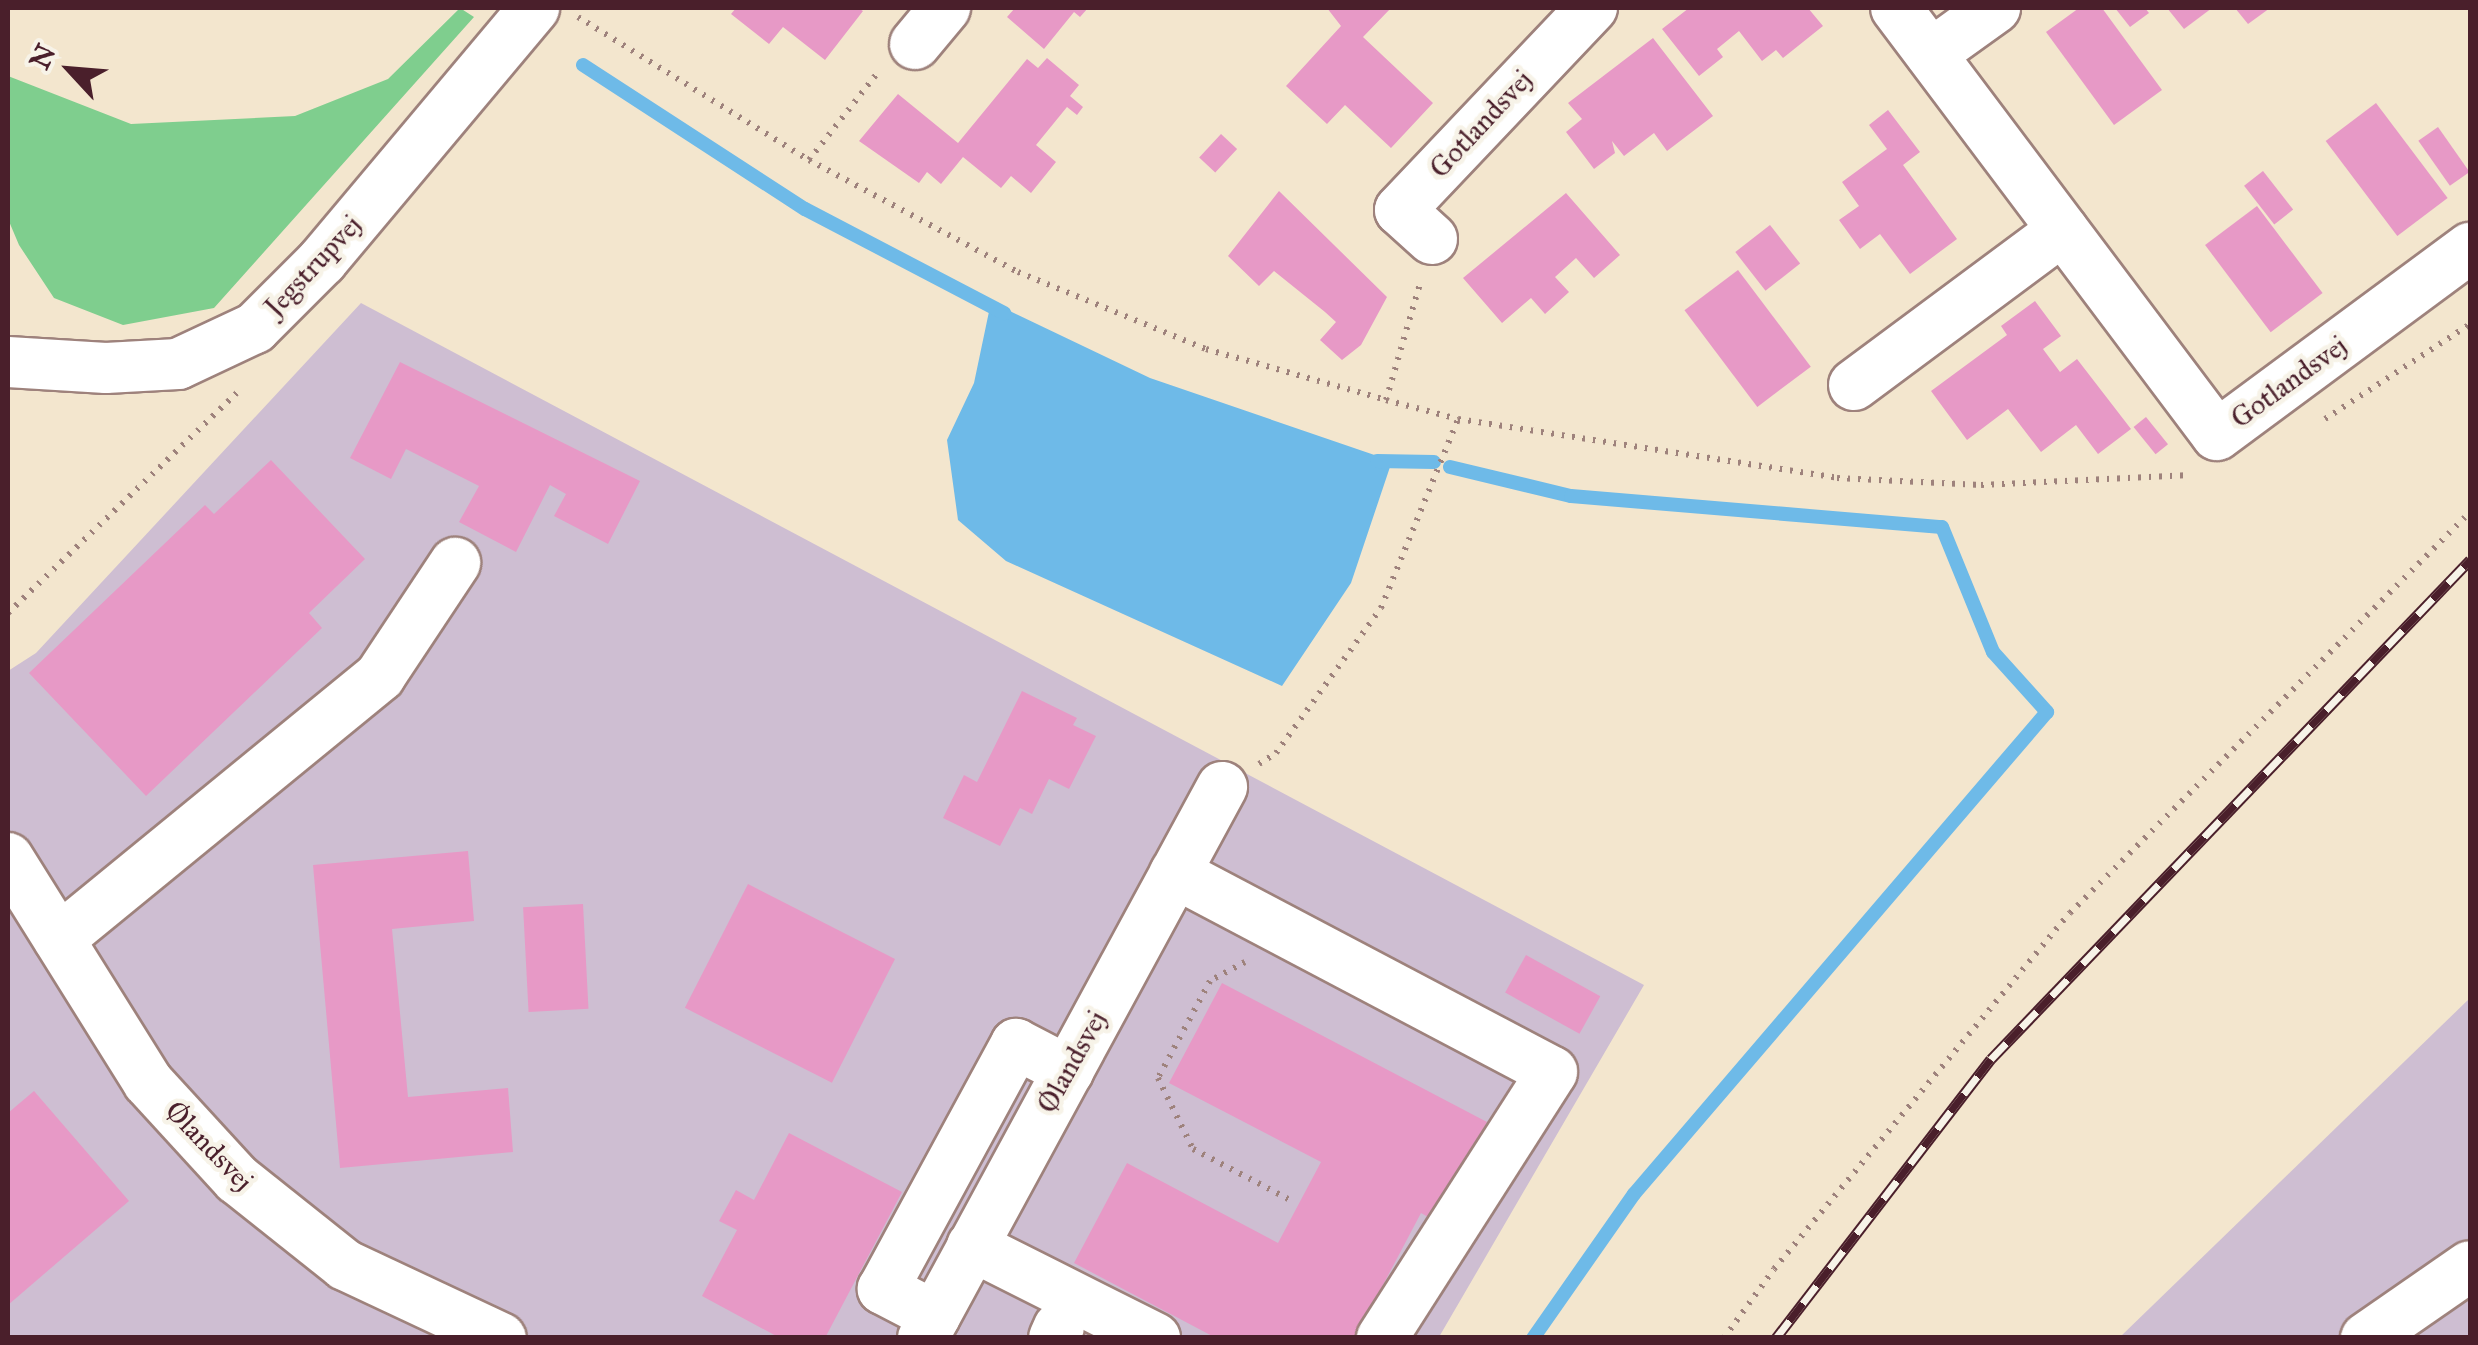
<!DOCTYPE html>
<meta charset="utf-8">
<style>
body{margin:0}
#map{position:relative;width:2478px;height:1345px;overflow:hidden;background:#f3e6ce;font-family:"IM FELL Great Primer",serif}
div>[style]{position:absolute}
.industrial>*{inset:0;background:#cebed2}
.green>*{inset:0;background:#7fce8e}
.water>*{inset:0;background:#6ebae8}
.stream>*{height:14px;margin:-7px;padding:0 7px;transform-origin:7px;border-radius:7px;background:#6ebae8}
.building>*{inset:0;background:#e799c6;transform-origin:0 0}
.path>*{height:6px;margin-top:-3px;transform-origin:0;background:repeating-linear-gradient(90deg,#9e827c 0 2.5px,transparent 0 10.5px)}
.roads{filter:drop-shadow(2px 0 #9e827c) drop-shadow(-2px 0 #9e827c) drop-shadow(0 2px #9e827c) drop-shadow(0 -2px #9e827c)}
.minor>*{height:50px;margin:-25px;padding:0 25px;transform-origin:25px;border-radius:25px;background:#fff}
.rail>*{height:11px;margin-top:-5.5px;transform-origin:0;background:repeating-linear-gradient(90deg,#f7f3e8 0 22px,#4a1f2b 0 44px);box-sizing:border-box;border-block:2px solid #4a1f2b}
span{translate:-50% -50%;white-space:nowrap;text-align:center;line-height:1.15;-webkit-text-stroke:9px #f7f3e8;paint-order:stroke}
.street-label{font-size:28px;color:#4a1f2b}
.frame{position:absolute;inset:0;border:10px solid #4a1f2b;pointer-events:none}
.north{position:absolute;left:20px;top:20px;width:100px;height:100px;-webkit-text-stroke:8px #f7f3e8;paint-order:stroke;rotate:296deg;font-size:28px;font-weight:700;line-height:40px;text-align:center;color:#4a1f2b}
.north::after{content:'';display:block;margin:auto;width:35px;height:45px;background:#4a1f2b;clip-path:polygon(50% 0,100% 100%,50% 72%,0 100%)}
</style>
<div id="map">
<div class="industrial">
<div style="clip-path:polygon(361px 303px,1644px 985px,1439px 1337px,8px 1338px,8px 671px,36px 653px)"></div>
<div style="clip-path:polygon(2470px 998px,2470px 1337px,2120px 1337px)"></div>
</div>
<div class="green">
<div style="clip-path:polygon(460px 8px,474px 17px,214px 308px,123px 325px,54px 298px,19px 245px,8px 219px,8px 76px,131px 124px,295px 116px,388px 79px)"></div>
</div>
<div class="water">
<div style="clip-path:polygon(991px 302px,1150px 378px,1392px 461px,1351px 583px,1282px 686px,1006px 561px,958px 520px,947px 440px,974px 383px)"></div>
</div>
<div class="stream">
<div style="left:583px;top:65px;width:265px;rotate:33deg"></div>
<div style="left:805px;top:209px;width:225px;rotate:27.6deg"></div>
<div style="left:1377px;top:461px;width:57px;rotate:1deg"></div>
<div style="left:1450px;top:467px;width:124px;rotate:13.5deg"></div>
<div style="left:1571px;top:496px;width:372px;rotate:4.8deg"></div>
<div style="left:1942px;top:527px;width:135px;rotate:67.8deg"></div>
<div style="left:1993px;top:652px;width:81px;rotate:48deg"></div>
<div style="left:2047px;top:712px;width:635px;rotate:130.59deg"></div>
<div style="left:1634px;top:1194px;width:176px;rotate:125deg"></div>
</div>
<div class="building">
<div style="clip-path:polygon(736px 8px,858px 8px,863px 11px,825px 60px,783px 27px,769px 44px,731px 14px)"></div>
<div style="clip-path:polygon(1015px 8px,1088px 8px,1080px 17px,1074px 12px,1044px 49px,1007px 17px)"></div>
<div style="clip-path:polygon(1327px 8px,1391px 8px,1363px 37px,1433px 103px,1391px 148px,1345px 105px,1327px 124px,1286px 86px,1341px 26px)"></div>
<div style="clip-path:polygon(1689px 8px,1808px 8px,1823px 26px,1783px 58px,1776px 50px,1762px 61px,1739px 31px,1717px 49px,1723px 57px,1699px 76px,1662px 29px)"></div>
<div style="clip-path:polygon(2079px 8px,2102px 8px,2162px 90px,2114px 125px,2046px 32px)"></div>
<div style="clip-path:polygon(2115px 8px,2145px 8px,2149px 13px,2130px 27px)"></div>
<div style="clip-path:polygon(2167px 8px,2212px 8px,2184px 29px)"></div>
<div style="clip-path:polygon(2235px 8px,2270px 8px,2248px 24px)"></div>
<div style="clip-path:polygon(1653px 38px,1713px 116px,1667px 151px,1654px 133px,1624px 156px,1612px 141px,1615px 153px,1594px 169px,1566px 132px,1582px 119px,1568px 103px)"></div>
<div style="clip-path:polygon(1047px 58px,1079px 85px,1070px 96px,1083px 107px,1077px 115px,1067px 107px,1036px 145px,1056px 162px,1031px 193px,1011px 176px,1001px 188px,963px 157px,941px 184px,927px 172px,919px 183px,859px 141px,898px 94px,958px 143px,1027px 59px,1038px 68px)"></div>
<div style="left:2376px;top:103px;width:119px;height:63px;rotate:53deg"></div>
<div style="clip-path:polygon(1888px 110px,1920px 152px,1903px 165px,1957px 239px,1910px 274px,1880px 234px,1860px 249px,1839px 220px,1859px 206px,1842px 182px,1887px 149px,1869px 125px)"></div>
<div style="left:2438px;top:127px;width:55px;height:24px;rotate:55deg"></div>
<div style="left:1221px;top:134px;width:22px;height:32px;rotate:43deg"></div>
<div style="left:2263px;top:171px;width:49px;height:24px;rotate:52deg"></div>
<div style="clip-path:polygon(1279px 191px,1387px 297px,1361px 345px,1342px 360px,1320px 340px,1336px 322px,1325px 312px,1274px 271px,1259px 286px,1228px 256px)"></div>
<div style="clip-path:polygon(1566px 193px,1620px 255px,1594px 278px,1576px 258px,1555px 277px,1569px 292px,1545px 314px,1531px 298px,1502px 323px,1463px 278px)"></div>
<div style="left:2257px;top:206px;width:109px;height:65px;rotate:53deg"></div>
<div style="left:1770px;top:225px;width:49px;height:44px;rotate:52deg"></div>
<div style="left:1738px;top:270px;width:121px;height:67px;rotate:53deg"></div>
<div style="clip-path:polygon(2035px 301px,2061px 336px,2043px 349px,2060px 372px,2077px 359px,2131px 429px,2098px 454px,2076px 425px,2041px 452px,2008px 409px,1967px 440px,1931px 391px,2007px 335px,2001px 326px)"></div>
<div style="clip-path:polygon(400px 362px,640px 481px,608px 544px,554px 516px,566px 494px,550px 485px,516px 552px,459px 522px,479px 486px,406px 449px,391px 479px,350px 458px)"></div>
<div style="left:2146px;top:417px;width:35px;height:16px;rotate:51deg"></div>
<div style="clip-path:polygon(271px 460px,365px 559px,309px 613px,322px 628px,146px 796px,29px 673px,205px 505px,214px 514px)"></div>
<div style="clip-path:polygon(1022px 691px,1077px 718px,1073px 725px,1096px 736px,1069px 789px,1049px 779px,1032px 814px,1020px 808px,1000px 846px,943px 818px,964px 775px,977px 782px)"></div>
<div style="clip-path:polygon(468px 851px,474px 921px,392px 929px,408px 1097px,508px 1088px,513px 1152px,340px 1168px,313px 865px)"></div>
<div style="left:748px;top:884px;width:165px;height:139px;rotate:27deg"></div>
<div style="left:583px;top:904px;width:105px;height:60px;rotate:87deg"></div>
<div style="left:1526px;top:955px;width:85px;height:43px;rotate:29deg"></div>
<div style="clip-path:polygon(1222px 983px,1487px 1122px,1435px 1221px,1421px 1213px,1355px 1338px,1216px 1338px,1074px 1263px,1127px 1163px,1278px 1243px,1321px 1162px,1169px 1083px)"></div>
<div style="clip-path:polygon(34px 1091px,129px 1201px,8px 1305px,8px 1113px)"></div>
<div style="clip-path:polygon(789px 1133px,902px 1192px,825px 1338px,780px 1338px,702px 1296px,737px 1230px,719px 1221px,736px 1190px,754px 1200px)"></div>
</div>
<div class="path">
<div style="left:578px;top:17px;width:272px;rotate:31.8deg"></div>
<div style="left:809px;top:160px;width:237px;rotate:28.2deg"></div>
<div style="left:1018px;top:272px;width:203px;rotate:22.3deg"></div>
<div style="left:1206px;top:349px;width:187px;rotate:15.8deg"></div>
<div style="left:1386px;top:400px;width:74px;rotate:14.8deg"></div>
<div style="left:1458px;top:419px;width:384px;rotate:8.8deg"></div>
<div style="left:1837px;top:478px;width:144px;rotate:2.8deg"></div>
<div style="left:1981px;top:485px;width:210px;rotate:-2.7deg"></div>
<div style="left:809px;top:160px;width:113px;rotate:-51.8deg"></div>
<div style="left:1386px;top:400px;width:121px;rotate:-73.7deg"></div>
<div style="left:2325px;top:419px;width:173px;rotate:-33.2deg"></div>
<div style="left:8px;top:613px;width:319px;rotate:-43.9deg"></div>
<div style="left:1259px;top:764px;width:20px;rotate:-33deg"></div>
<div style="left:1276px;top:753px;width:179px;rotate:-54.1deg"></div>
<div style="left:1381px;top:608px;width:204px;rotate:-67.8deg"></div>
<div style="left:1245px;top:962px;width:40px;rotate:152deg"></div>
<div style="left:1210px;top:981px;width:110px;rotate:118.2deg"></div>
<div style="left:1158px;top:1078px;width:79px;rotate:63.8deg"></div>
<div style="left:1193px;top:1149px;width:112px;rotate:27.7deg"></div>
<div style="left:1724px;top:1338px;width:85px;rotate:-54.1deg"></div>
<div style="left:1774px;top:1269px;width:463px;rotate:-50.3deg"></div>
<div style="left:2070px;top:913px;width:566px;rotate:-45.07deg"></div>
</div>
<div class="roads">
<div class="minor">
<div style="left:1896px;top:8px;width:534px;rotate:53.07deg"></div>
<div style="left:2217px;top:435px;width:315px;rotate:-36.5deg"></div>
<div style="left:915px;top:44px;width:47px;rotate:-50.2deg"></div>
<div style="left:1931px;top:54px;width:79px;rotate:-35.7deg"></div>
<div style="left:1432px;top:239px;width:43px;rotate:-137.8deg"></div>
<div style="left:1400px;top:210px;width:279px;rotate:-46.5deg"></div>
<div style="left:8px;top:362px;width:98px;rotate:3.5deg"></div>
<div style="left:106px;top:368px;width:72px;rotate:-3.2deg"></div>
<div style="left:178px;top:364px;width:85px;rotate:-25.1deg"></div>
<div style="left:255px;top:328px;width:95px;rotate:-45deg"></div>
<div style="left:322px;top:261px;width:330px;rotate:-50deg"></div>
<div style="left:1854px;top:385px;width:260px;rotate:-36.6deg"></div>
<div style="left:8px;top:858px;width:264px;rotate:58deg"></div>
<div style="left:148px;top:1082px;width:132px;rotate:47.5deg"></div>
<div style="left:237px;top:1179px;width:138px;rotate:38.5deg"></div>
<div style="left:345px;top:1265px;width:172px;rotate:25.1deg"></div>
<div style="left:1175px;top:873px;width:426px;rotate:27.8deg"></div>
<div style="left:1552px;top:1072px;width:316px;rotate:122.6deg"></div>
<div style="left:59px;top:939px;width:415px;rotate:-39.3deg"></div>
<div style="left:380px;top:676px;width:136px;rotate:-56.4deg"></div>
<div style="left:972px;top:1246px;width:205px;rotate:26.7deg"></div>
<div style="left:935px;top:1316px;width:59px;rotate:-152.6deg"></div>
<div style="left:883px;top:1289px;width:279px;rotate:-61.5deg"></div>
<div style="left:1016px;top:1044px;width:59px;rotate:27.4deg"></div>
<div style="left:923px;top:1338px;width:627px;rotate:-61.51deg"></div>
<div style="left:1054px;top:1338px;width:12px;rotate:-66deg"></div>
<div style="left:2366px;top:1338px;width:126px;rotate:-34.7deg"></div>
</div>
</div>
<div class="rail">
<div style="left:1776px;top:1338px;width:352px;rotate:-52.4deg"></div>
<div style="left:1991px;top:1059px;width:692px;rotate:-46.17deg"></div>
</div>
<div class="street-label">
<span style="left:1481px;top:124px;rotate:-47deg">Gotlandsvej</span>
<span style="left:313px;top:266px;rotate:-47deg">Jegstrupvej</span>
<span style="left:2289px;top:382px;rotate:-36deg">Gotlandsvej</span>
<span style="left:1072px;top:1062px;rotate:-61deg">Ølandsvej</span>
<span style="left:209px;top:1146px;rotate:46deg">Ølandsvej</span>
</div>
<div class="frame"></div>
<div class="north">N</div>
</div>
